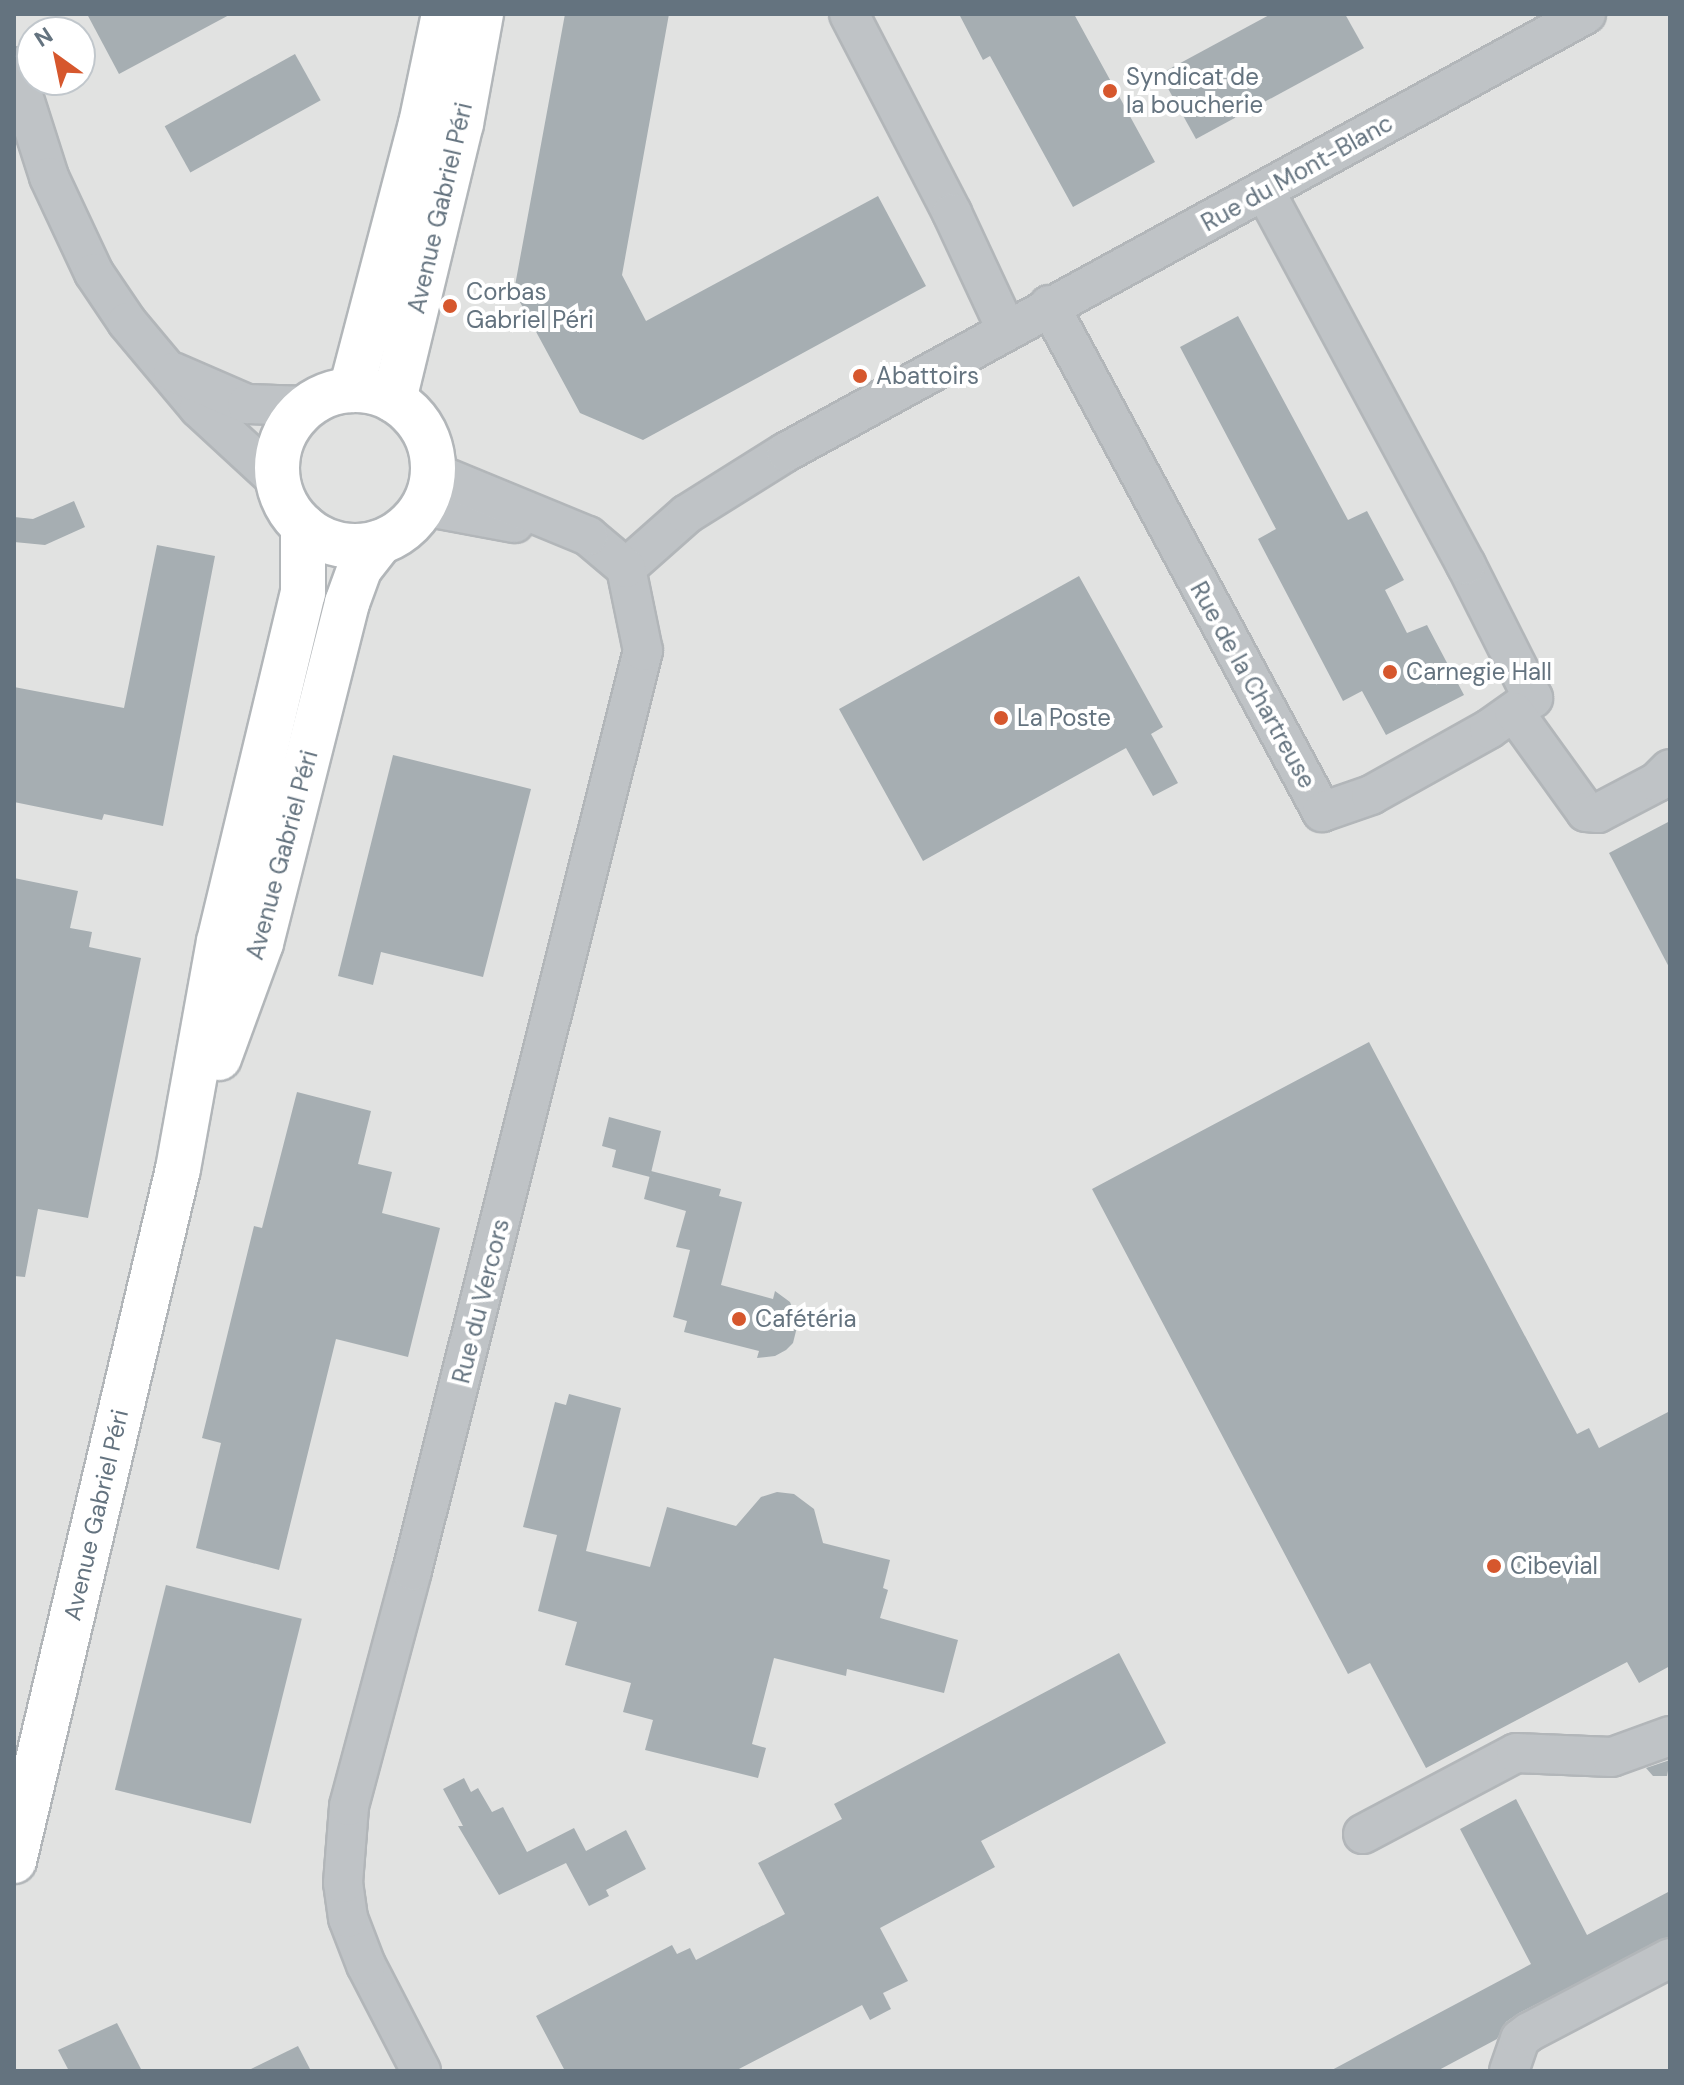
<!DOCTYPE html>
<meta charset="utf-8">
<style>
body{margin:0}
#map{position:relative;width:1684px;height:2085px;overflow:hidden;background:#f3f3f0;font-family:"DM Sans",sans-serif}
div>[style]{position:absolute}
.built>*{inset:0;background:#e1e2e1}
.building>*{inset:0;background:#a6aeb2;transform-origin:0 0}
.roads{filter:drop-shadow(2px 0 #b2b6b9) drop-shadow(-2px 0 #b2b6b9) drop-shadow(0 2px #b2b6b9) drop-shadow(0 -2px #b2b6b9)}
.minor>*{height:38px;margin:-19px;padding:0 19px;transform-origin:19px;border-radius:19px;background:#bfc3c6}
.major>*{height:44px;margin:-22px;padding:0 22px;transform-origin:22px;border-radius:22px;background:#fff}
.major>.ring{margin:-22px;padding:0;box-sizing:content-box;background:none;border:44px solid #fff;border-radius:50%}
.dots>*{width:22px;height:22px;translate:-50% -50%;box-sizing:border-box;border:4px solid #fff;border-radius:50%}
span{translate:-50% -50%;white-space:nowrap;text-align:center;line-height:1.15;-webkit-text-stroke:8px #fff;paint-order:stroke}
.poi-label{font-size:24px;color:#64737f}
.left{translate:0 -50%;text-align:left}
.street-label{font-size:24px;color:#64737f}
.frame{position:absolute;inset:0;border:16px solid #64737f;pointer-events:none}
.north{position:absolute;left:16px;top:16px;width:80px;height:80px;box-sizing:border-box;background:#fff;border:2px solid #c1c7cc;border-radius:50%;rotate:327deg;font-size:22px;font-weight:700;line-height:32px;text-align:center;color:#64737f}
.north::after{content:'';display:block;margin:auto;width:28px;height:36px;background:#d6572d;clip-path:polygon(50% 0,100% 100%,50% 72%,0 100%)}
</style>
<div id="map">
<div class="built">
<div style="clip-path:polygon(evenodd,14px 14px,1670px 14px,1670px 2071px,14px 2071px,14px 14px,32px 32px,80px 32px,80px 80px,32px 80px,32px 32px)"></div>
</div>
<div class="building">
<div style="clip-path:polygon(87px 14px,231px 14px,119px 74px)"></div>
<div style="clip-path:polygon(565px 14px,669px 14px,622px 275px,646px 321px,878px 196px,926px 286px,643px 440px,580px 413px,514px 291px)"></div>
<div style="clip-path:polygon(959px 14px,1074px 14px,1155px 162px,1073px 207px,990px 56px,983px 60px)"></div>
<div style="clip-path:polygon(1271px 14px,1345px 14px,1364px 48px,1196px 139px,1160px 74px)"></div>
<div style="left:295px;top:54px;width:53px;height:149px;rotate:61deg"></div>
<div style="clip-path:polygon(1238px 316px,1348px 520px,1367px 511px,1404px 580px,1385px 590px,1407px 633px,1427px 625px,1464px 695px,1386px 735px,1362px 691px,1343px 701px,1258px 539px,1276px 529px,1180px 347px)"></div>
<div style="clip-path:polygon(74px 501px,85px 527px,45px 545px,14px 542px,14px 517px,33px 519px)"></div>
<div style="clip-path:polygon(157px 545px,215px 556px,163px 826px,104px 814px,102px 820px,14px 802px,14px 687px,124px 708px)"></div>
<div style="clip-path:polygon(1079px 576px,1163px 727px,1151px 734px,1178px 783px,1153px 796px,1126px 748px,923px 861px,839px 709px)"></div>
<div style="clip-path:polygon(393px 755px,531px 789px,483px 977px,381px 952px,373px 985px,338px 976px)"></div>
<div style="clip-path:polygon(1670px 821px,1670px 969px,1609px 853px)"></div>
<div style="clip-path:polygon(14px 878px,78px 891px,70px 928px,92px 932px,89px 947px,141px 958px,88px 1218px,38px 1209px,25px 1277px,14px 1276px)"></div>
<div style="clip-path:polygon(1369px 1042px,1577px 1434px,1589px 1428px,1599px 1448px,1670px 1411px,1670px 1666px,1639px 1683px,1627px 1662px,1426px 1768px,1370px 1663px,1348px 1674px,1092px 1189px)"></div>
<div style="clip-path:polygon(297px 1092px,371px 1111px,358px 1164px,392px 1172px,382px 1213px,440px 1228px,408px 1357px,336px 1339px,279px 1570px,196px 1548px,221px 1443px,202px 1438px,254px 1226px,262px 1228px)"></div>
<div style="clip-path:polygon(609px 1117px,661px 1131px,650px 1177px,612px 1167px,616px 1150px,602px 1146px)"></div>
<div style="clip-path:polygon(651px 1171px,721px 1189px,719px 1196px,742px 1202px,721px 1285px,773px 1299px,775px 1291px,790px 1302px,798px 1323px,793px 1343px,786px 1350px,775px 1356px,757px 1358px,759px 1351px,684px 1332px,687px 1321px,673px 1317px,690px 1250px,676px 1247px,686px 1211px,644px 1199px)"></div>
<div style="clip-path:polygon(569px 1394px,621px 1408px,586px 1551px,650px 1567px,667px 1507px,736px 1526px,761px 1497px,777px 1492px,794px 1494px,814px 1509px,823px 1543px,890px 1560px,883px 1588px,888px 1590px,880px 1618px,958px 1640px,944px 1693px,847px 1669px,846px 1676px,774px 1658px,752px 1744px,766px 1748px,758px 1778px,645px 1750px,653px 1720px,623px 1712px,631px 1683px,565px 1665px,577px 1622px,538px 1611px,557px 1535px,523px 1527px,555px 1402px,566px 1405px)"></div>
<div style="left:166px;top:1585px;width:140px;height:211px;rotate:14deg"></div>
<div style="clip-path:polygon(1119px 1653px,1166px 1743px,981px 1841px,995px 1867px,880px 1928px,908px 1981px,883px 1993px,891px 2009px,870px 2020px,862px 2005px,735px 2071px,565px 2071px,536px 2016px,672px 1945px,677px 1954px,690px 1948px,696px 1960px,785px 1914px,758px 1863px,842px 1819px,834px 1804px)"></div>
<div style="clip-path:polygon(1670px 1760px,1667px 1776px,1653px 1776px,1646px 1768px)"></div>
<div style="clip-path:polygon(464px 1778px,471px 1792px,478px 1788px,492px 1812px,503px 1807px,527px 1852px,574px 1828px,586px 1851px,626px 1830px,646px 1869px,606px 1890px,609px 1896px,589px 1906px,566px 1863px,499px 1895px,458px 1826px,463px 1826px,443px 1789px)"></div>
<div style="clip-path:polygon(1516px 1799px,1587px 1935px,1670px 1891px,1670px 1936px,1519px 2013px,1506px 2022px,1497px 2039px,1437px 2071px,1330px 2071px,1531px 1964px,1460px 1829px)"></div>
<div style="clip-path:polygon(117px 2023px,142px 2071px,69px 2071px,58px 2050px)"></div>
<div style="clip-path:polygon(298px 2046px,311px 2071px,247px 2071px)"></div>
</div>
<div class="roads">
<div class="minor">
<div style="left:849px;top:14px;width:224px;rotate:62.6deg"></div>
<div style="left:952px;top:213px;width:128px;rotate:65deg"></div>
<div style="left:14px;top:67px;width:115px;rotate:72.3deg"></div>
<div style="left:49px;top:177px;width:106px;rotate:64.9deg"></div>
<div style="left:94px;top:273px;width:59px;rotate:56deg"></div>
<div style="left:127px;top:322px;width:112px;rotate:50.1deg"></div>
<div style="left:199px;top:408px;width:108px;rotate:42.7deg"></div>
<div style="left:1049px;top:305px;width:576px;rotate:61.7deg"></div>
<div style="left:1322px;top:812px;width:52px;rotate:-19.1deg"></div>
<div style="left:1371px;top:795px;width:135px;rotate:-29.2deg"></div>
<div style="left:1489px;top:729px;width:54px;rotate:-35.2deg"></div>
<div style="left:1533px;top:698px;width:149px;rotate:-116.7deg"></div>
<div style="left:1466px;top:565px;width:425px;rotate:-118.3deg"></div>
<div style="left:173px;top:372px;width:81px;rotate:23.4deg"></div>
<div style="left:247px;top:404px;width:61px;rotate:1.9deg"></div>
<div style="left:423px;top:506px;width:93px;rotate:10.6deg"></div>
<div style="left:626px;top:568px;width:81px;rotate:-41.5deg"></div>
<div style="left:687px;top:514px;width:117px;rotate:-32.1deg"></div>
<div style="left:786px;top:452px;width:912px;rotate:-28.7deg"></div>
<div style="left:1514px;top:712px;width:123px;rotate:54.2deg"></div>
<div style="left:1586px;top:812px;width:12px;rotate:5deg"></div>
<div style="left:1598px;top:813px;width:67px;rotate:-27.7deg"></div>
<div style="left:1657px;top:782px;width:18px;rotate:-45deg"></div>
<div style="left:1363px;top:1834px;width:173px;rotate:-27.9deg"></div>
<div style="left:1516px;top:1753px;width:96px;rotate:2.4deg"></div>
<div style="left:1612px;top:1757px;width:62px;rotate:-19.9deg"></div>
<div style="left:421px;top:2071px;width:119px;rotate:-117.4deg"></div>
<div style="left:366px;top:1965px;width:50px;rotate:-111deg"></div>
<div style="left:348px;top:1918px;width:35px;rotate:-98deg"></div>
<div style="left:343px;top:1883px;width:77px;rotate:-85.5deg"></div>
<div style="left:349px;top:1806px;width:243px;rotate:-75deg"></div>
<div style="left:412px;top:1571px;width:949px;rotate:-75.91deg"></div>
<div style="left:643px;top:651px;width:85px;rotate:-101.6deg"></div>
<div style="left:626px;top:568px;width:50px;rotate:-139.9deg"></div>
<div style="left:588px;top:536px;width:168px;rotate:-157.6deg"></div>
<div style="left:1509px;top:2071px;width:34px;rotate:-71deg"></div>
<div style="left:1520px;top:2039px;width:11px;rotate:-38deg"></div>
<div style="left:1529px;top:2032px;width:159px;rotate:-27.7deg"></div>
</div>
<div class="major">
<div style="left:351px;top:390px;width:275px;rotate:-75.3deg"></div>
<div style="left:421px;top:124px;width:112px;rotate:-78.2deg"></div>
<div class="ring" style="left:277px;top:390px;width:112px;height:112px"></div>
<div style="left:394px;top:400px;width:284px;rotate:-76.4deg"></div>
<div style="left:461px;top:124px;width:112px;rotate:-79.7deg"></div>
<div style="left:219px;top:1058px;width:122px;rotate:-69.9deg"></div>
<div style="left:261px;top:943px;width:351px;rotate:-75.8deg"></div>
<div style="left:347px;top:603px;width:37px;rotate:-70deg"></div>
<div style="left:360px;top:568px;width:33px;rotate:-52deg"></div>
<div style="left:14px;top:1861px;width:711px;rotate:-76.67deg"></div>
<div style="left:178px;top:1169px;width:231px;rotate:-79.8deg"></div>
<div style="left:219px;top:942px;width:359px;rotate:-76.5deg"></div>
<div style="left:303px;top:593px;width:67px;rotate:-90deg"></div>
</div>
</div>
<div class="dots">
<div style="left:1110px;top:91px;background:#d6572d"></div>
<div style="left:450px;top:306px;background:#d6572d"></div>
<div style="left:860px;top:376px;background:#d6572d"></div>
<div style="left:1390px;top:672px;background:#d6572d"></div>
<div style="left:1001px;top:718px;background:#d6572d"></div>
<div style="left:739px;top:1319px;background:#d6572d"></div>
<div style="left:1494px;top:1566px;background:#d6572d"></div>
</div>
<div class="poi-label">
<span class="left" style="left:1126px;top:91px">Syndicat de<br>la boucherie</span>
<span class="left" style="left:466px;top:306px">Corbas<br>Gabriel Péri</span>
<span class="left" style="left:876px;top:376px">Abattoirs</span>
<span class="left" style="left:1406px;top:672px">Carnegie Hall</span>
<span class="left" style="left:1017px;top:718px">La Poste</span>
<span class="left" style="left:755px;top:1319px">Cafétéria</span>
<span class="left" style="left:1510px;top:1566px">Cibevial</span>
</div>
<div class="street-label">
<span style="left:1297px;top:173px;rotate:-29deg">Rue du Mont-Blanc</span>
<span style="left:440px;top:208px;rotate:-77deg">Avenue Gabriel Péri</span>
<span style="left:1253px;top:685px;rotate:61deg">Rue de la Chartreuse</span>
<span style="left:282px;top:855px;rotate:-75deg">Avenue Gabriel Péri</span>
<span style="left:481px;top:1301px;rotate:-76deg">Rue du Vercors</span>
<span style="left:96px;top:1515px;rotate:-77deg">Avenue Gabriel Péri</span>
</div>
<div class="frame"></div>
<div class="north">N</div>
</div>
